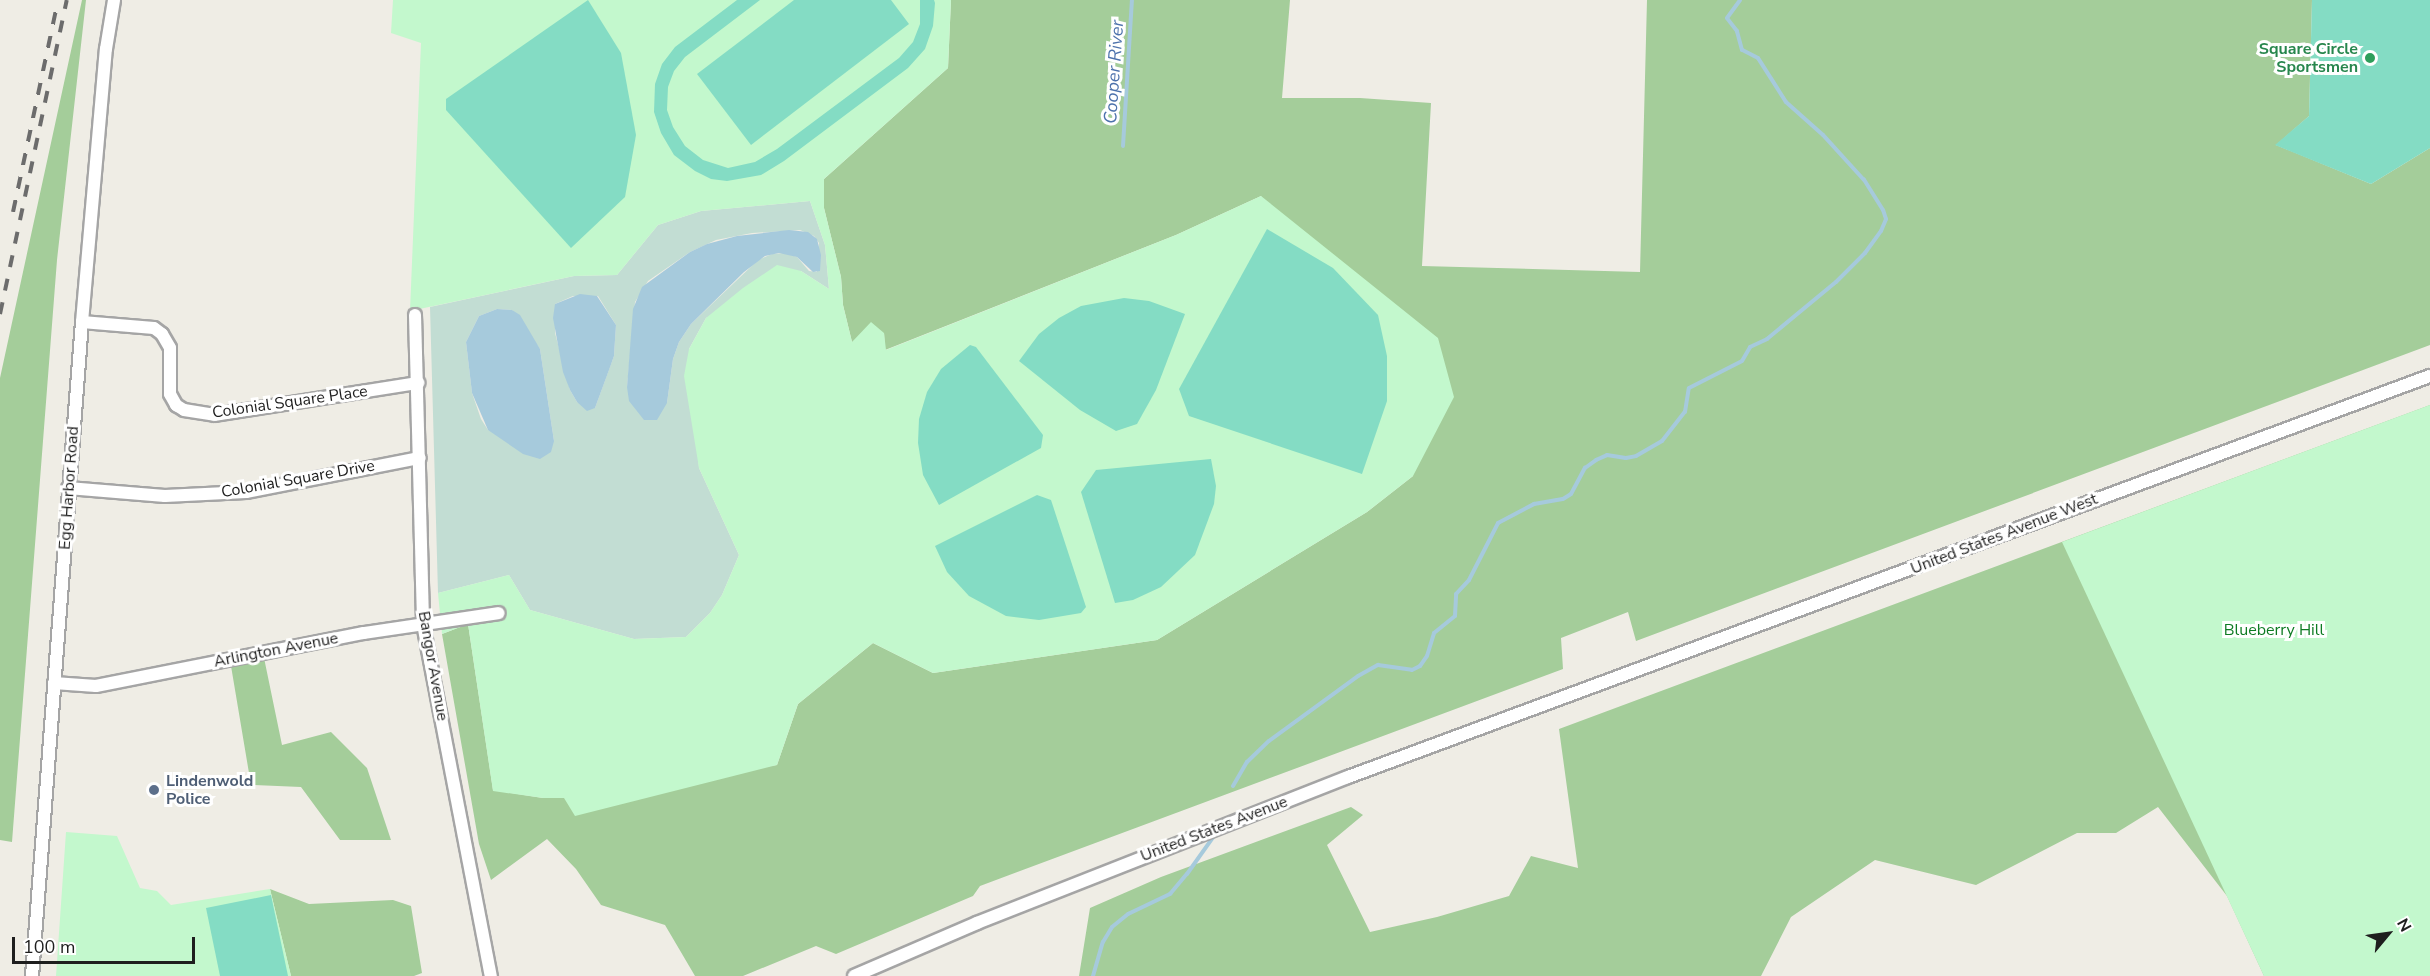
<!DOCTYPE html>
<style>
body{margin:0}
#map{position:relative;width:2430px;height:976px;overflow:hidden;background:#efede5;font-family:"Nunito Sans",sans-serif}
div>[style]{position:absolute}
.forest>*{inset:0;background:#a4cd9a}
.wetland>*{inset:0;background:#c2ddd3}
.park>*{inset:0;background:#c3f8cd}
.pitch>*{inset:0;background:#84dcc4}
.water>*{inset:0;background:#a6cadc}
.stream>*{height:4px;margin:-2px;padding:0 2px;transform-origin:2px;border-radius:2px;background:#a6cadc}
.roads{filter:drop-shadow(2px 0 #a5a5a5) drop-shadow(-2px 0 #a5a5a5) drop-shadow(0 2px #a5a5a5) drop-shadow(0 -2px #a5a5a5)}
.minor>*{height:12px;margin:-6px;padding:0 6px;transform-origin:6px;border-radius:6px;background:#fff}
.rail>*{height:4px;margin-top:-2px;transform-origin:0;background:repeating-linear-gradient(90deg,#6c6c6c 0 12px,transparent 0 24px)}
.dots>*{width:16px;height:16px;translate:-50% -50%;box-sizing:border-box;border:3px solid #fff;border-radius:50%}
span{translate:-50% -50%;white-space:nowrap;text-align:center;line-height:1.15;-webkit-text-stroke:6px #fff;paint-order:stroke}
.leisure-label{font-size:16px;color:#27864d;font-weight:700}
.right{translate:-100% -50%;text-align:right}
.street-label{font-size:16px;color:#1e1e1e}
.park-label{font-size:16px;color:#0e7b23}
.service-label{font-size:16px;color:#4e5e75;font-weight:700}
.left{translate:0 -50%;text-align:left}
.water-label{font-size:18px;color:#4d72ac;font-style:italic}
.north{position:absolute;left:2358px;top:904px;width:60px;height:60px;-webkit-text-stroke:4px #fff;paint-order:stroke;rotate:61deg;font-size:16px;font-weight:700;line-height:24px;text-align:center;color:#1e1e1e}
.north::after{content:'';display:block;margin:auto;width:21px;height:27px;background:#1e1e1e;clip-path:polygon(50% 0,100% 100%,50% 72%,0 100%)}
.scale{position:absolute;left:12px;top:937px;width:183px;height:27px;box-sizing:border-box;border:3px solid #1e1e1e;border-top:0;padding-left:8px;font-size:18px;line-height:21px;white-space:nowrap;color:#1e1e1e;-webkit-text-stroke:4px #fff;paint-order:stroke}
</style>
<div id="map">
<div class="forest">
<div style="clip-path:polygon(82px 0,86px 0,57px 260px,12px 842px,0 840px,0 378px)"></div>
<div style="clip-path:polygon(951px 0,1290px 0,1282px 98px,1360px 98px,1431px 103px,1422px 266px,1640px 272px,1647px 0,2312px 0,2309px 116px,2276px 145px,2371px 184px,2430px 148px,2430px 345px,1636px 641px,1628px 612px,1561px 638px,1563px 669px,980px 886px,973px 896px,836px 954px,816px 946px,743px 976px,695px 976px,665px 925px,601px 905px,576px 869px,547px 839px,491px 880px,479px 844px,442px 634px,468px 624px,493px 790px,543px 798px,564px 798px,777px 765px,798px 704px,873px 643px,933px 673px,1157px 640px,1367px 512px,1413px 476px,1261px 196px,1176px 235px,885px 350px,884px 333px,852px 342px,843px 305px,841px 277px,824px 208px,824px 179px,948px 68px)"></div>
<div style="clip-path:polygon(2430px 405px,2430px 976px,2264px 976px,2227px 896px,2158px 807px,2116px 833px,2077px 833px,1976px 885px,1875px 860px,1791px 917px,1761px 976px,1079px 976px,1090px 908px,1161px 877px,1351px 807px,1363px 815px,1327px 845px,1370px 932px,1437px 917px,1509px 896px,1531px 856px,1578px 868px,1559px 729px)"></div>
<div style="clip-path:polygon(263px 653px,282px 745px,331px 732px,367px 768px,391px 840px,340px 840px,301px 787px,251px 785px,230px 660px)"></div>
<div style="clip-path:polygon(270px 889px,309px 904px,393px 900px,411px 906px,422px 973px,414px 976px,291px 976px)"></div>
</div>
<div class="wetland">
<div style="clip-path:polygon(evenodd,810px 201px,825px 245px,829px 289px,801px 271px,706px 318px,689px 349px,699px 468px,739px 555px,722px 595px,710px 613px,686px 637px,634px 639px,530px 610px,509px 575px,438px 593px,430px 307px,574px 276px,617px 275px,658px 225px,701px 211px,810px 201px,800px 230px,814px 236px,819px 243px,817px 272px,809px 271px,797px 257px,785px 253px,772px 254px,758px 260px,691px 324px,679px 342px,673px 359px,667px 403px,627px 387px,635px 302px,648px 281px,690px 252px,716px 240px,752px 233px,800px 230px,810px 201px,573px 296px,598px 296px,616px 325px,614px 356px,595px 408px,577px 402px,570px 390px,555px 333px,555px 304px,573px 296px,810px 201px,497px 309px,512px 310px,540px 349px,554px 441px,488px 430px,481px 419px,472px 393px,466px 342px,479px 316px,497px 309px)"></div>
</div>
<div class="park">
<div style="clip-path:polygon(393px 0,951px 0,948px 68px,824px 179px,824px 208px,841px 277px,843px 305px,852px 342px,871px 322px,884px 333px,886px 350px,1176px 235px,1261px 196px,1438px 338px,1454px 397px,1413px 476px,1367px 512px,1157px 640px,933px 673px,873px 643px,798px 704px,777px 765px,575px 816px,564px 798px,543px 798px,493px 791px,468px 624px,442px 634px,438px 593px,509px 575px,530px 610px,634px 639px,686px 637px,710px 613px,722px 595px,739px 555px,699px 468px,684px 376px,689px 349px,706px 318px,743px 288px,777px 265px,801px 271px,829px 289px,825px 245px,810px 201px,701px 211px,658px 225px,617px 275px,574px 276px,410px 311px,421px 43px,391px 33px)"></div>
<div style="clip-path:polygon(2430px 405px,2430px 976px,2264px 976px,2062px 542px)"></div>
<div style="clip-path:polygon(66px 832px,117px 836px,140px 888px,157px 891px,171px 905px,270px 889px,291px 976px,56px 976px)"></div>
</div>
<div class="pitch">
<div style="clip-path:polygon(588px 0,621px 53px,636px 135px,625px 197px,571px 248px,446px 110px,446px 99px)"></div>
<div style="clip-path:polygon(737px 0,760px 0,685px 57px,674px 71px,668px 87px,667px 110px,673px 127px,685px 146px,703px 160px,728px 168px,755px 162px,777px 149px,899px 58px,913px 42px,920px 24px,920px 0,934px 0,935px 3px,933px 26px,925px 49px,908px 68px,784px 161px,761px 175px,727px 181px,711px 179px,695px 171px,674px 155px,661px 133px,654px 112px,655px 84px,662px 64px,675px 47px)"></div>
<div style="clip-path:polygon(794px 0,891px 0,909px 24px,751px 145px,697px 74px)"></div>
<div style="clip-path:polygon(2312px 0,2430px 0,2430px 148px,2371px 184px,2275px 145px,2309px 116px)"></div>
<div style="clip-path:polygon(1267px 229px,1333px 268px,1378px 315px,1387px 356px,1387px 401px,1362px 474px,1189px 416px,1179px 389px)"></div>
<div style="clip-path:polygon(1124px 298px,1149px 301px,1185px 314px,1156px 390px,1137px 424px,1116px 431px,1080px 410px,1019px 361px,1039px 334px,1059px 318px,1081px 306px)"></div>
<div style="clip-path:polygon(970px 345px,976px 347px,1043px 435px,1041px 448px,939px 505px,923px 475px,918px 443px,919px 419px,927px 392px,941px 369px)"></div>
<div style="clip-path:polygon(1211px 459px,1216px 486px,1214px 504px,1195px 555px,1161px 587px,1133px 600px,1115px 603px,1081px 492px,1096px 470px)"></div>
<div style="clip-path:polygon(1037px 495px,1051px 500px,1086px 607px,1081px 613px,1039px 620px,1006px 616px,969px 596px,947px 572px,935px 546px)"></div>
<div style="clip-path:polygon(271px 895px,288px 976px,220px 976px,206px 908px)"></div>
</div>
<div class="water">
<div style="clip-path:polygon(789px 230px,808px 232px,817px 239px,821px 255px,820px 271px,813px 272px,797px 257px,779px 253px,765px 256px,744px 272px,691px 324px,679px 342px,673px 359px,667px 403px,657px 420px,644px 420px,629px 401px,627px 387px,633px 309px,642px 287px,690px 252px,707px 244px,737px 236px)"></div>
<div style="clip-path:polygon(580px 294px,597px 296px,616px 325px,614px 356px,609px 370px,595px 408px,587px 411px,577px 402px,570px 390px,563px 372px,553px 318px,555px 304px)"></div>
<div style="clip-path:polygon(497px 309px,512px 310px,520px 315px,540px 349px,554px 441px,551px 452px,540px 459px,523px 454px,488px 430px,472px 393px,466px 342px,479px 316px)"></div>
</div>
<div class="stream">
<div style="left:1123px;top:146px;width:146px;rotate:-86.5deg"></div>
<div style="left:1233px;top:786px;width:28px;rotate:-60deg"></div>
<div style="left:1247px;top:762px;width:30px;rotate:-44deg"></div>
<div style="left:1269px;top:741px;width:110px;rotate:-36.1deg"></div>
<div style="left:1358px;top:676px;width:23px;rotate:-29deg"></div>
<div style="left:1378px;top:665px;width:34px;rotate:8deg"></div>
<div style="left:1412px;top:670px;width:9px;rotate:-27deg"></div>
<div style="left:1420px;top:666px;width:12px;rotate:-55deg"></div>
<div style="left:1427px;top:656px;width:24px;rotate:-73deg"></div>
<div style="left:1434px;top:633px;width:27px;rotate:-39deg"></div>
<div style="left:1455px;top:616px;width:22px;rotate:-87deg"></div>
<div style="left:1456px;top:594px;width:19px;rotate:-47deg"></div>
<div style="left:1469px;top:580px;width:64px;rotate:-63deg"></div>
<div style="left:1498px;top:523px;width:41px;rotate:-27.8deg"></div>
<div style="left:1534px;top:504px;width:29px;rotate:-10deg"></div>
<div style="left:1563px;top:499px;width:9px;rotate:-32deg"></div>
<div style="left:1571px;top:494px;width:30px;rotate:-62deg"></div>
<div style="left:1585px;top:468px;width:14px;rotate:-36deg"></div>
<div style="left:1596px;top:460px;width:12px;rotate:-24deg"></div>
<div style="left:1607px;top:455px;width:19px;rotate:9deg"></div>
<div style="left:1626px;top:458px;width:10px;rotate:-11deg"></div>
<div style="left:1636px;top:456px;width:30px;rotate:-30deg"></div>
<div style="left:1662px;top:441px;width:37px;rotate:-52deg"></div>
<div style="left:1685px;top:412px;width:24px;rotate:-81deg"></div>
<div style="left:1689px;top:388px;width:59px;rotate:-27deg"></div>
<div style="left:1742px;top:361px;width:16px;rotate:-60deg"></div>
<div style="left:1750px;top:347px;width:19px;rotate:-25deg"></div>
<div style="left:1767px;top:339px;width:89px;rotate:-39.6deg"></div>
<div style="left:1836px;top:282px;width:41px;rotate:-45deg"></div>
<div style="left:1865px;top:253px;width:27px;rotate:-54deg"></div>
<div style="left:1881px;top:231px;width:13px;rotate:-67deg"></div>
<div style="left:1886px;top:219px;width:9px;rotate:-108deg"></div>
<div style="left:1883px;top:210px;width:36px;rotate:-122deg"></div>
<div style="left:1864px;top:180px;width:61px;rotate:-132.3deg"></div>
<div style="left:1823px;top:135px;width:50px;rotate:-138.3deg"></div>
<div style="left:1786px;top:102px;width:52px;rotate:-122.5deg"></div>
<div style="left:1758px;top:58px;width:18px;rotate:-153deg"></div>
<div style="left:1742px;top:50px;width:20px;rotate:-105deg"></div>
<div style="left:1737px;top:31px;width:16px;rotate:-128deg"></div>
<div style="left:1727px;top:18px;width:22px;rotate:-54deg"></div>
<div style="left:1093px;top:976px;width:35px;rotate:-74deg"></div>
<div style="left:1103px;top:942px;width:17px;rotate:-59deg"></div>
<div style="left:1112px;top:927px;width:21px;rotate:-39deg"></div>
<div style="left:1128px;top:914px;width:47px;rotate:-25.5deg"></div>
<div style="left:1170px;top:894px;width:26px;rotate:-50deg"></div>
<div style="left:1187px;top:874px;width:47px;rotate:-54.6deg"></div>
</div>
<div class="roads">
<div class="minor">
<div style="left:415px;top:315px;width:309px;rotate:88.5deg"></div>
<div style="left:423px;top:624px;width:359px;rotate:79.1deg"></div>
<div style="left:82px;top:322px;width:72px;rotate:4.8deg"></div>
<div style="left:154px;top:328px;width:10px;rotate:37deg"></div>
<div style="left:162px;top:334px;width:16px;rotate:60deg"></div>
<div style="left:170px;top:348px;width:46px;rotate:90deg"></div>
<div style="left:170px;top:394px;width:13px;rotate:61deg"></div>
<div style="left:176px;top:405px;width:9px;rotate:32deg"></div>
<div style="left:184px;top:410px;width:31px;rotate:9deg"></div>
<div style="left:215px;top:415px;width:206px;rotate:-9deg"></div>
<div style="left:68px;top:488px;width:97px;rotate:4.7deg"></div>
<div style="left:165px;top:496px;width:81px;rotate:-2.8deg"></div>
<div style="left:246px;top:492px;width:177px;rotate:-11.1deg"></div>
<div style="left:54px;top:683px;width:42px;rotate:4.1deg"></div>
<div style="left:96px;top:686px;width:273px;rotate:-11.2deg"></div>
<div style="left:364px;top:633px;width:136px;rotate:-8.4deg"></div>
<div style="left:32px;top:976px;width:656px;rotate:-85.63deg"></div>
<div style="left:82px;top:322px;width:274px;rotate:-85deg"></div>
<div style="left:106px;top:49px;width:50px;rotate:-80.7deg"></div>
<div style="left:854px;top:976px;width:134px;rotate:-23.3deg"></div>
<div style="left:977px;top:923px;width:399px;rotate:-21.5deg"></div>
<div style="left:1348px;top:777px;width:1154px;rotate:-20.34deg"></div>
</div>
</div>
<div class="rail">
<div style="left:13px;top:212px;width:208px;rotate:-78deg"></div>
<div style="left:0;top:314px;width:321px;rotate:-78deg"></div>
</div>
<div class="dots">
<div style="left:2370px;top:58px;background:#2e9e5b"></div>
<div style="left:154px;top:790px;background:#5c6f8a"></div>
</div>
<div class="leisure-label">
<span class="right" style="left:2358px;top:58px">Square Circle<br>Sportsmen</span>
</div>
<div class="street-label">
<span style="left:290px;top:402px;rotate:-8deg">Colonial Square Place</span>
<span style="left:298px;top:479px;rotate:-10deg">Colonial Square Drive</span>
<span style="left:69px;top:488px;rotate:-86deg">Egg Harbor Road</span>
<span style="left:2004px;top:534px;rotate:-21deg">United States Avenue West</span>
<span style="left:276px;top:650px;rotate:-11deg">Arlington Avenue</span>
<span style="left:433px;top:666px;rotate:80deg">Bangor Avenue</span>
<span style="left:1214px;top:829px;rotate:-21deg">United States Avenue</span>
</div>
<div class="park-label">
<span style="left:2274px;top:630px">Blueberry Hill</span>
</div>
<div class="service-label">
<span class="left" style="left:166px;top:790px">Lindenwold<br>Police</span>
</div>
<div class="water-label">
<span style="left:1114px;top:72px;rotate:-86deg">Cooper River</span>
</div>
<div class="north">N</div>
<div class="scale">100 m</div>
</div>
